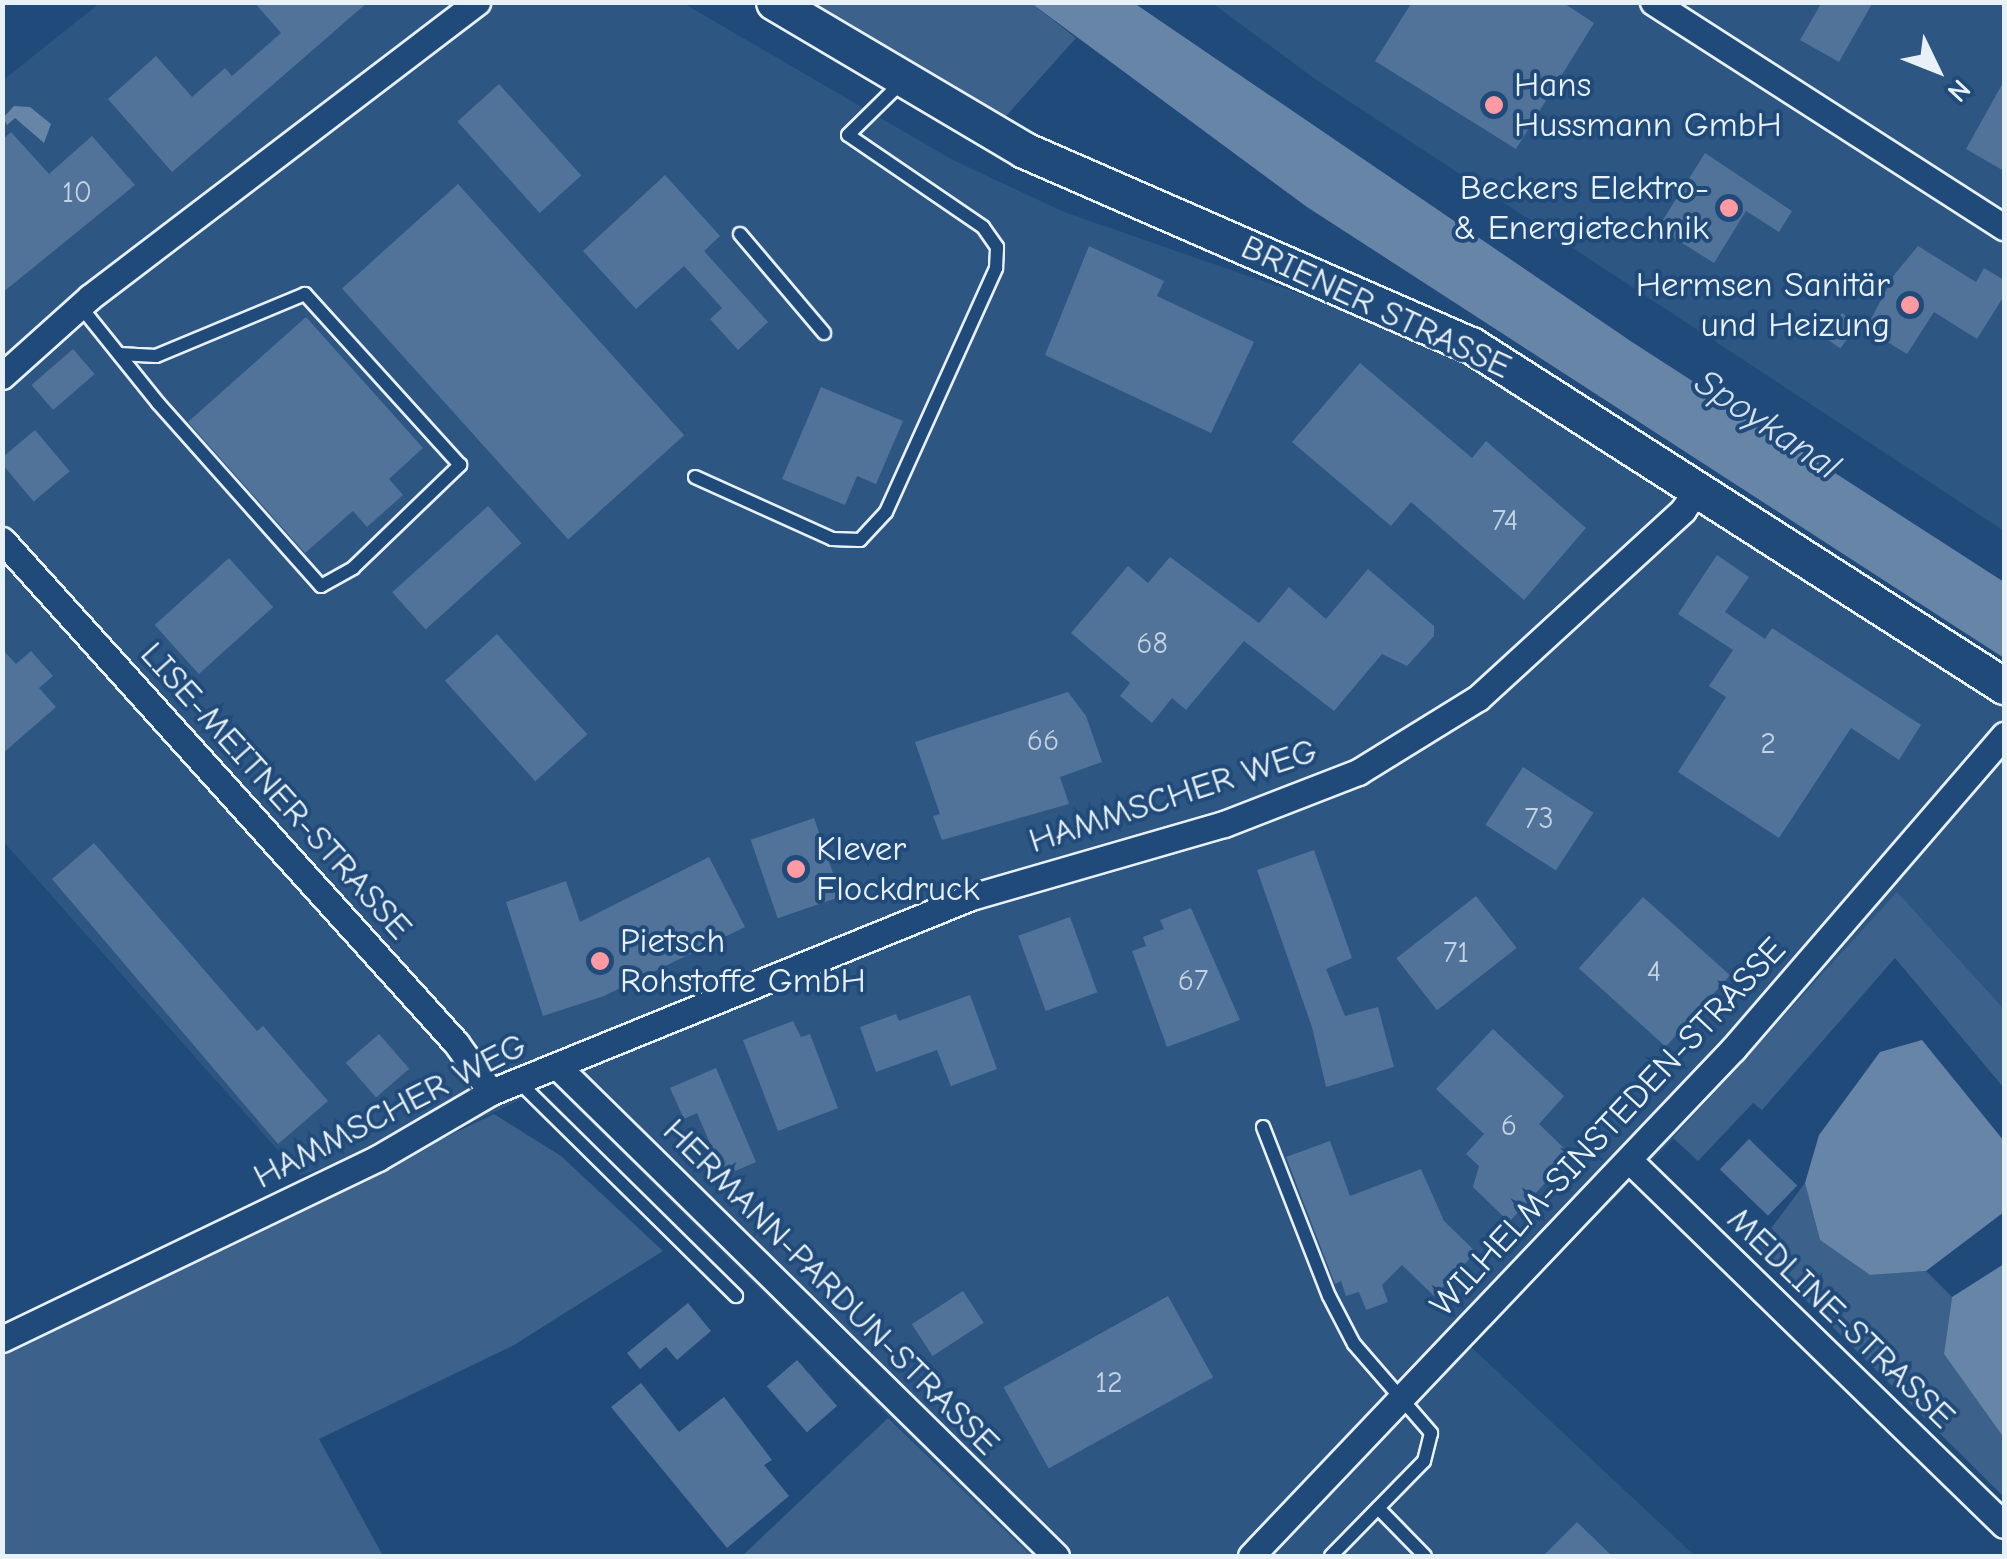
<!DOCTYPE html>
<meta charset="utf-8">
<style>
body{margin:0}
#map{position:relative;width:2007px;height:1559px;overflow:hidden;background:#1f4a7a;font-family:"Comic Neue",sans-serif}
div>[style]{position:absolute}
.built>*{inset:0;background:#2e5683}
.green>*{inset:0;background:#3c628c}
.water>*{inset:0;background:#6685a7}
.building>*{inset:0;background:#517399;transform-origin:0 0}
.roads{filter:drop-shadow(2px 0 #e8f1f8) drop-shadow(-2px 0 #e8f1f8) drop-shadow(0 2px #e8f1f8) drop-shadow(0 -2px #e8f1f8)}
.lane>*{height:12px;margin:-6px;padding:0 6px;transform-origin:6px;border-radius:6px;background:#1f4a7a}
.street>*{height:25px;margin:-12.5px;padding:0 12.5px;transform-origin:12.5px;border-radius:12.5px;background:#1f4a7a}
.secondary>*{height:35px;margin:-17.5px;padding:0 17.5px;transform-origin:17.5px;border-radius:17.5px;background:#1f4a7a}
.dots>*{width:28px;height:28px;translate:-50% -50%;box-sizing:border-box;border:5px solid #1f4a7a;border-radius:50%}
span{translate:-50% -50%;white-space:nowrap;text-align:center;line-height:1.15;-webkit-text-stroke:8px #1f4a7a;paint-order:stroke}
.number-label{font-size:30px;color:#c2d2e0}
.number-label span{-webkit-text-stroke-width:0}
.poi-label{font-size:35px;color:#e8f1f8}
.left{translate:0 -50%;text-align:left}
.right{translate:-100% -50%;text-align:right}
.street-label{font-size:35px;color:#e8f1f8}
.water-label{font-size:38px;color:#d4e1ec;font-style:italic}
.frame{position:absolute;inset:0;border:5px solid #e8f1f8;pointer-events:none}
.north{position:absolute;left:1887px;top:20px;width:100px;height:100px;-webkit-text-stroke:8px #1f4a7a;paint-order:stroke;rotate:133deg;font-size:28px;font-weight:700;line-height:40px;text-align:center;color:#e8f1f8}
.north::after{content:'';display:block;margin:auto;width:35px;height:45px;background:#e8f1f8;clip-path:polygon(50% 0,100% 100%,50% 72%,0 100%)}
</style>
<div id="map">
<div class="built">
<div style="clip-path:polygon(100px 3px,683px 3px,951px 159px,1064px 212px,1323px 302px,1471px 365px,2004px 705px,2004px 1009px,1897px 893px,1688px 1124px,1469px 1345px,1695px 1556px,1030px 1556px,552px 1084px,470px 1124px,300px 1175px,3px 841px,2px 81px)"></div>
<div style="clip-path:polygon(1212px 3px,2004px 3px,2004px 531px,1315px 79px)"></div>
</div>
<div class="green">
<div style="clip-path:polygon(795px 3px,1031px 3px,1076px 38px,999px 124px)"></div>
<div style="clip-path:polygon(1897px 892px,2004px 1009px,2004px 1088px,1895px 958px,1762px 1110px,1753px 1103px,1698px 1161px,1673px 1138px)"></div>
<div style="clip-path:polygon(494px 1114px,561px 1156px,663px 1251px,514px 1345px,319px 1439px,383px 1556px,3px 1556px,2px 1349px)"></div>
<div style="clip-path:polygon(1805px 1183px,1820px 1240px,1870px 1275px,1926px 1271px,1952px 1297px,1944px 1354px,2004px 1438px,2004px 1497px,1755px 1250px)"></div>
<div style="clip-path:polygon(888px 1418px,1031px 1556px,742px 1556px)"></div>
</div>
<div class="water">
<div style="clip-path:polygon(1031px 3px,1134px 3px,1632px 342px,2004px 582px,2004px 658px,1307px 207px)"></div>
<div style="clip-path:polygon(14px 106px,30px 107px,51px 124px,44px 143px,15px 118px,7px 125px,3px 118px)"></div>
<div style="clip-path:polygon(1922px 1040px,2004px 1141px,2004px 1212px,1926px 1271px,1870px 1275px,1820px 1240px,1805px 1183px,1819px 1135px,1880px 1052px)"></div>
<div style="clip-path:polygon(2004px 1264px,2004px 1438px,1944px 1354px,1952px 1297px)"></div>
</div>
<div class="building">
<div style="clip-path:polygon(254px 2px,368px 2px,172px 172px,108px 99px,156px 56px,192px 97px,225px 68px,232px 76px,281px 33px)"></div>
<div style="clip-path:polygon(1412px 2px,1562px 2px,1594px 23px,1516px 149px,1375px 61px)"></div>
<div style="clip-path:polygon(1822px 2px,1873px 2px,1839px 62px,1800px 40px)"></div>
<div style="clip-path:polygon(2004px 81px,2004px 171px,1966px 149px)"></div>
<div style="left:499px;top:84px;width:123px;height:56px;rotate:48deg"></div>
<div style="clip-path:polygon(11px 132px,49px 174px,92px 136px,135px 185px,2px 293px,2px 140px)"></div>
<div style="clip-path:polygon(1705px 153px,1792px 211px,1779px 232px,1746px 211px,1714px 263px,1658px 228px)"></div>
<div style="clip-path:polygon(665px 175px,720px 236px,704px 251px,768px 322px,738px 350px,710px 319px,722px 308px,684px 266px,636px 309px,583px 251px)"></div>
<div style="left:458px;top:184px;width:338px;height:156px;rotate:48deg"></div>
<div style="clip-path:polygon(1089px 246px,1164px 281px,1157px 296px,1254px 342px,1211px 433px,1045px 355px)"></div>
<div style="clip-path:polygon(1918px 246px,1976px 282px,1984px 268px,2004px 280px,2004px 296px,1977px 339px,1934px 312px,1907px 354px,1866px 329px,1894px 275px)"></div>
<div style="left:1842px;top:313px;width:19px;height:30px;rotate:35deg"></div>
<div style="clip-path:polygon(306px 317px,423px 448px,389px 479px,403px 495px,367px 527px,353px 511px,305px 553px,188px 422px)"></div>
<div style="left:73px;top:349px;width:33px;height:55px;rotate:49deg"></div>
<div style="clip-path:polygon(1360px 363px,1472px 458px,1486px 441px,1586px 528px,1524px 600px,1411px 502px,1391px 526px,1292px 442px)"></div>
<div style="clip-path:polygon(821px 387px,903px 421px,876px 484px,857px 476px,845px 505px,782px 479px)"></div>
<div style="left:35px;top:430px;width:54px;height:47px;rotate:50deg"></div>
<div style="left:488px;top:506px;width:50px;height:129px;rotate:48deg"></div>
<div style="clip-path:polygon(1717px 555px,1749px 577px,1725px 612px,1765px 639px,1772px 628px,1921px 725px,1899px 760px,1851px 728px,1779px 838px,1678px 772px,1726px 697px,1709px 686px,1733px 650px,1678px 614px)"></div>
<div style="clip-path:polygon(1170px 557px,1259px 623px,1289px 587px,1326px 619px,1368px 569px,1434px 626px,1434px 636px,1407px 666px,1382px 654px,1334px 711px,1244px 641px,1186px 710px,1172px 698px,1152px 723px,1120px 696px,1130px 683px,1071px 633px,1128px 566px,1148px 583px)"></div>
<div style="left:229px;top:558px;width:66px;height:100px;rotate:48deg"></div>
<div style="left:497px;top:634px;width:135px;height:70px;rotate:48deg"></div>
<div style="clip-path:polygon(2px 649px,16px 664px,31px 651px,53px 676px,39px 688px,56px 707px,2px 754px)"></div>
<div style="clip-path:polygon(1068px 692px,1086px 716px,1102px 762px,1060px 777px,1069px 804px,942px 840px,933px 816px,940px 814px,915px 742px)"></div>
<div style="left:1523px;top:767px;width:84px;height:69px;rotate:33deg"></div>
<div style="left:814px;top:818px;width:83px;height:67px;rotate:71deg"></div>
<div style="clip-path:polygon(94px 843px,257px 1031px,263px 1026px,328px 1101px,278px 1144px,52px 879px)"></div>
<div style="clip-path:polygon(1314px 850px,1352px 958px,1326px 969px,1345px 1016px,1378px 1007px,1394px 1067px,1326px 1087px,1312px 1027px,1257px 870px)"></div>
<div style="clip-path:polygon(709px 857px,745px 927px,604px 996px,543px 1016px,506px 902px,566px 881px,580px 922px)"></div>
<div style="left:1476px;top:896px;width:66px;height:101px;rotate:52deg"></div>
<div style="left:1643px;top:897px;width:117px;height:96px;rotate:42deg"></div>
<div style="clip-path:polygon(1191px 908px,1240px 1020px,1167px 1047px,1132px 951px,1146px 946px,1143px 937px,1164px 929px,1160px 920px)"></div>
<div style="left:1070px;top:917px;width:80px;height:55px;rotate:70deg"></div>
<div style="clip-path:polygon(970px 995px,997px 1069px,951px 1086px,937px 1050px,876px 1072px,860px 1027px,896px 1014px,899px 1021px)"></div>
<div style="clip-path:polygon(793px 1021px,801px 1037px,810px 1034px,838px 1108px,778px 1131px,743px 1040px)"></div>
<div style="clip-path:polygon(1493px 1029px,1564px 1096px,1539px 1124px,1571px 1155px,1509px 1222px,1473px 1187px,1479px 1166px,1466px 1154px,1484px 1134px,1436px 1089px)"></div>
<div style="left:379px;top:1034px;width:46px;height:44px;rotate:49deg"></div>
<div style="clip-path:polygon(716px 1068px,756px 1162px,724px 1176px,697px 1113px,684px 1119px,670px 1088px)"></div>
<div style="left:1749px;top:1139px;width:67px;height:42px;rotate:44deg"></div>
<div style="clip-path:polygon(1330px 1141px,1350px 1196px,1421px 1169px,1444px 1221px,1476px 1252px,1434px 1296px,1402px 1265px,1382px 1285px,1388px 1302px,1366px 1310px,1359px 1292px,1346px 1296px,1341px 1281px,1335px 1284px,1286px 1157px)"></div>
<div style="left:963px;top:1291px;width:38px;height:61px;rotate:57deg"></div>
<div style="left:1168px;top:1296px;width:93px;height:188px;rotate:61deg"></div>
<div style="clip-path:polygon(688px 1303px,711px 1331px,677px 1360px,666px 1347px,640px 1369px,627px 1353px)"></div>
<div style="left:797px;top:1360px;width:61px;height:40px;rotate:49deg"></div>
<div style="clip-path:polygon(641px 1383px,679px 1432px,724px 1397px,772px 1460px,764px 1465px,789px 1496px,727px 1548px,611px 1407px)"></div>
<div style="clip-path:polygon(1577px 1522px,1612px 1556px,1543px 1556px)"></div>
</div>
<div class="roads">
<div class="lane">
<div style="left:740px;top:234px;width:130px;rotate:49.7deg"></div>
<div style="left:80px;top:306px;width:124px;rotate:51.2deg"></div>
<div style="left:158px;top:403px;width:245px;rotate:48.3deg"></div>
<div style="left:321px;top:586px;width:37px;rotate:-29deg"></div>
<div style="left:353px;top:568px;width:149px;rotate:-43.9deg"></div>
<div style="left:460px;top:465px;width:231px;rotate:-132.2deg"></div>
<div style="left:305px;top:294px;width:161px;rotate:157.4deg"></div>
<div style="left:156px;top:356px;width:37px;rotate:-177deg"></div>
<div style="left:695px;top:477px;width:150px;rotate:24.3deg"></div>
<div style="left:832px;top:539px;width:28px;rotate:2deg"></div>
<div style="left:860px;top:540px;width:38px;rotate:-47deg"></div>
<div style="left:886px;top:512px;width:268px;rotate:-65.7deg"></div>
<div style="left:996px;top:268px;width:21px;rotate:-87deg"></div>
<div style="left:997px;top:247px;width:24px;rotate:-125deg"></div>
<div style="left:983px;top:227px;width:163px;rotate:-145.7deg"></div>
<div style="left:848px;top:135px;width:74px;rotate:-44.5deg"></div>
<div style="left:519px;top:1082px;width:305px;rotate:44.6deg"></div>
<div style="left:1263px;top:1127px;width:181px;rotate:68.7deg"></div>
<div style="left:1329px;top:1296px;width:54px;rotate:62.5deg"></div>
<div style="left:1354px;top:1344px;width:118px;rotate:49.1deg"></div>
<div style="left:1431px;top:1433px;width:29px;rotate:104deg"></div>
<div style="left:1424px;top:1461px;width:133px;rotate:134.4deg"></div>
<div style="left:1378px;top:1508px;width:67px;rotate:45.6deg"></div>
</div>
<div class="street">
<div style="left:1653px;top:2px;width:417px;rotate:32.7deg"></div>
<div style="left:2px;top:376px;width:118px;rotate:-41.9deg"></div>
<div style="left:90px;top:297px;width:487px;rotate:-37.3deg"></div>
<div style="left:2px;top:540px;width:678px;rotate:47.93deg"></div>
<div style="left:456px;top:1043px;width:60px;rotate:54.5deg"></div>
<div style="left:558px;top:1067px;width:698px;rotate:44.48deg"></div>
<div style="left:1629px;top:1160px;width:523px;rotate:44.23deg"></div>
<div style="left:2px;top:1339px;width:417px;rotate:-25.7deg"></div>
<div style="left:378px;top:1158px;width:131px;rotate:-30.3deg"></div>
<div style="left:491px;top:1092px;width:518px;rotate:-22.11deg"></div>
<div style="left:971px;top:897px;width:263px;rotate:-16.1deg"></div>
<div style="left:1224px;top:824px;width:144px;rotate:-21.2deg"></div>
<div style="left:1358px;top:772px;width:141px;rotate:-31.7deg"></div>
<div style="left:1478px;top:698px;width:278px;rotate:-42.5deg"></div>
<div style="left:1683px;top:510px;width:25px;rotate:-56deg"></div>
<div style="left:1251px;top:1556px;width:700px;rotate:-46.45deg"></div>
<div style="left:1733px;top:1049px;width:415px;rotate:-49.2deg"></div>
</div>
<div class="secondary">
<div style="left:774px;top:2px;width:291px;rotate:30.6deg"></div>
<div style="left:1024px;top:150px;width:488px;rotate:23.6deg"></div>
<div style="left:1471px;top:345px;width:633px;rotate:32.61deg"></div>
</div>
</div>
<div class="dots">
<div style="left:1494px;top:105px;background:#ff9aa2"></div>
<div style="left:1729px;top:208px;background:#ff9aa2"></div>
<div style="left:1910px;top:305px;background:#ff9aa2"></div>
<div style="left:796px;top:869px;background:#ff9aa2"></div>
<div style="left:600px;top:961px;background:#ff9aa2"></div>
</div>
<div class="number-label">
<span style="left:77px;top:193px">10</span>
<span style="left:1505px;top:521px">74</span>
<span style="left:1152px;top:644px">68</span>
<span style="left:1043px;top:741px">66</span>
<span style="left:1768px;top:744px">2</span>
<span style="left:1539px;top:819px">73</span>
<span style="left:1456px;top:953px">71</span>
<span style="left:1654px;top:972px">4</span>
<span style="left:1193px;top:981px">67</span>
<span style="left:1509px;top:1126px">6</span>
<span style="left:1109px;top:1383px">12</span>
</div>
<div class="poi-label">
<span class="left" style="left:1514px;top:105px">Hans<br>Hussmann GmbH</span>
<span class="right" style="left:1709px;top:208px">Beckers Elektro-<br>&amp; Energietechnik</span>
<span class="right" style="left:1890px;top:305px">Hermsen Sanitär<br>und Heizung</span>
<span class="left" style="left:816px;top:869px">Klever<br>Flockdruck</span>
<span class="left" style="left:620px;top:961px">Pietsch<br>Rohstoffe GmbH</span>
</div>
<div class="street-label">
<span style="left:1376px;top:307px;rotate:25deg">BRIENER STRASSE</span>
<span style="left:276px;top:791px;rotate:48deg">LISE-MEITNER-STRASSE</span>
<span style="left:1173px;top:796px;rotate:-18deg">HAMMSCHER WEG</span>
<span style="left:390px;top:1111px;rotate:-27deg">HAMMSCHER WEG</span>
<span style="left:1608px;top:1127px;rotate:-47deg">WILHELM-SINSTEDEN-STRASSE</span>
<span style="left:831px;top:1287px;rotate:45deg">HERMANN-PARDUN-STRASSE</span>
<span style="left:1841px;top:1318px;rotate:44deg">MEDLINE-STRASSE</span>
</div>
<div class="water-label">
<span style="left:1767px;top:425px;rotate:34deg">Spoykanal</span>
</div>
<div class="frame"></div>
<div class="north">N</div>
</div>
